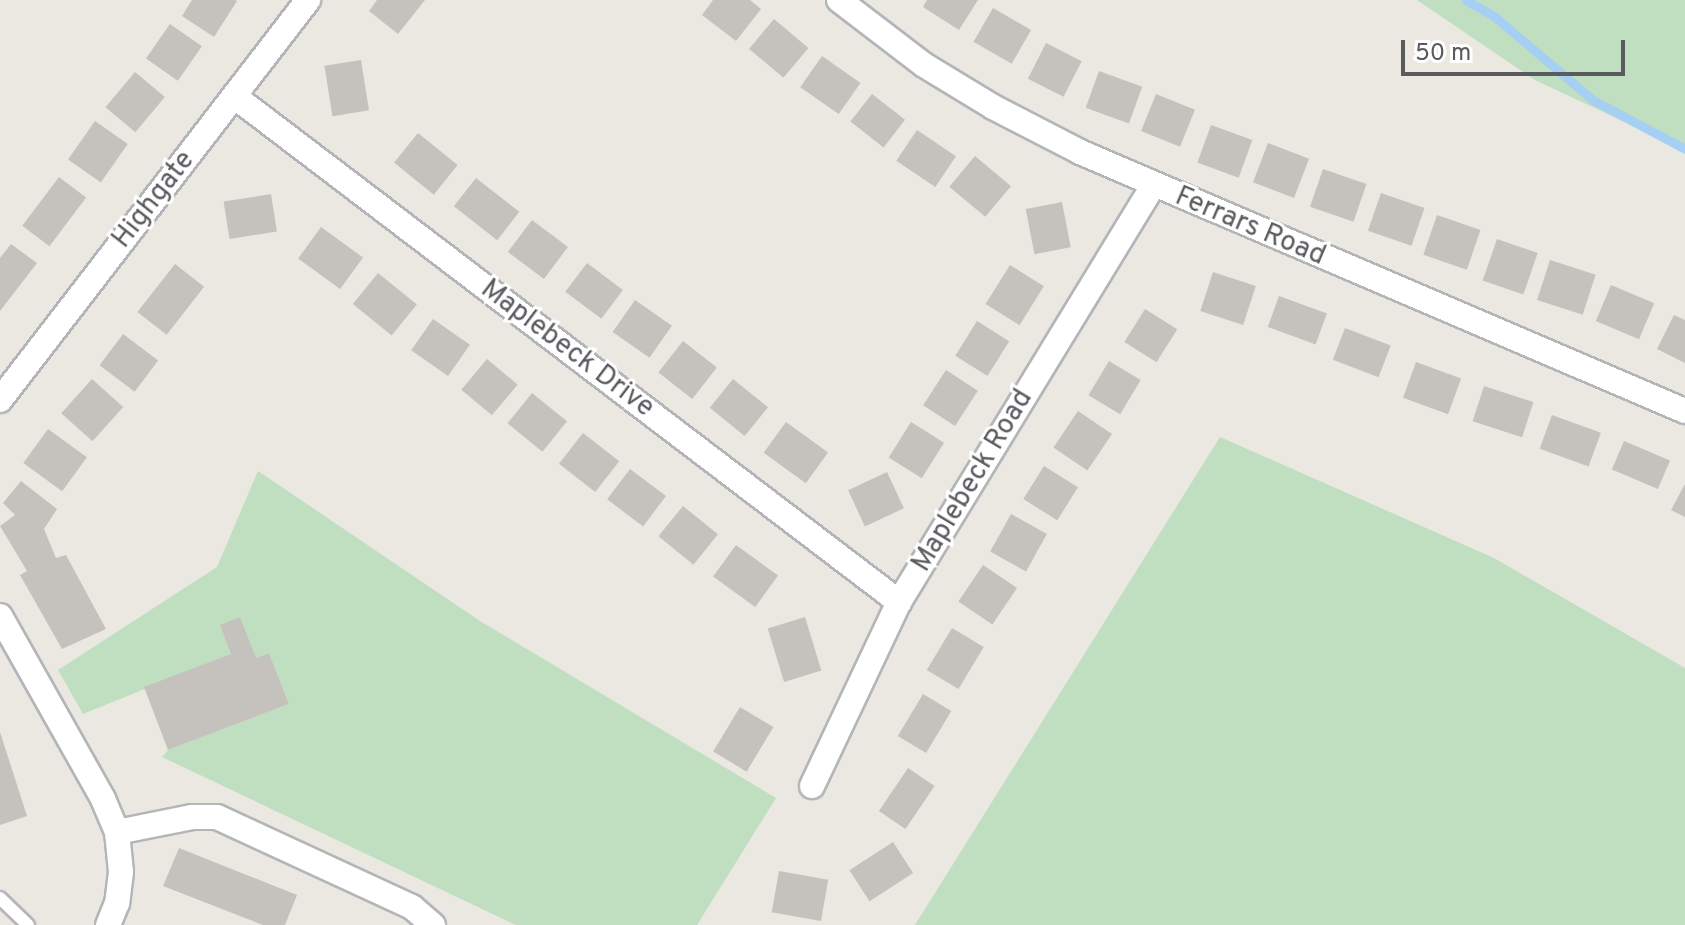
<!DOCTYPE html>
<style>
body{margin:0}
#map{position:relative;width:1685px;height:925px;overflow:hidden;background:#eae8e0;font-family:Overpass,sans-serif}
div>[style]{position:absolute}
.green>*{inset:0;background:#bfdfc0}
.stream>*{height:9px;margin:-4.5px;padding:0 4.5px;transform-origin:4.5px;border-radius:4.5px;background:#a6cff4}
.building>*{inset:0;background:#c5c2bd;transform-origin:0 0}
.roads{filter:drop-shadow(2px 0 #b3b5b9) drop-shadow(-2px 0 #b3b5b9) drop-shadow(0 2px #b3b5b9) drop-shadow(0 -2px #b3b5b9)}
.lane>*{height:12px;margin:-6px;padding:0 6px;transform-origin:6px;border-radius:6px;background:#fff}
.street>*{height:24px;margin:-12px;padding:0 12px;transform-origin:12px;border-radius:12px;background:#fff}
span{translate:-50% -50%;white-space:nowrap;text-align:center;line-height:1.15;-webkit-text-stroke:6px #fff;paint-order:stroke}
.street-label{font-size:28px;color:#595b5f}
.scale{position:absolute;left:1401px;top:40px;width:224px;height:36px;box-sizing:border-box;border:4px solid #595b5f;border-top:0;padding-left:10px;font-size:24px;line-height:28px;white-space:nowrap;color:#595b5f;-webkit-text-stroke:6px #fff;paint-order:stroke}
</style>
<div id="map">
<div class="green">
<div style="clip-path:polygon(1417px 0,1685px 0,1685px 146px,1682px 149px,1535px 80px)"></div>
<div style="clip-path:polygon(1220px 437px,1494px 558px,1685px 668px,1685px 925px,915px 925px)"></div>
<div style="clip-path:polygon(258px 471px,480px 621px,776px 798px,697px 925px,516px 925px,162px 757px,168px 750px,289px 704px,269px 653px,256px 658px,231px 654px,83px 714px,58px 670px,217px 567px)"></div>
</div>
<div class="stream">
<div style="left:1466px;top:0;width:34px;rotate:30deg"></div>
<div style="left:1495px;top:17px;width:128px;rotate:40.3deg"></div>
<div style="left:1593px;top:100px;width:104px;rotate:28deg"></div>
</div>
<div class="building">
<div style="clip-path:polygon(192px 0,235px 0,237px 1px,214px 37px,182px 16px)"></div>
<div style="clip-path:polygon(377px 0,425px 0,398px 34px,369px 11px)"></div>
<div style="clip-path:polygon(713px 0,750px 0,761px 9px,736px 41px,702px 15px)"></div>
<div style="clip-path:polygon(927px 0,978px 0,959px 30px,923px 7px)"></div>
<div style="left:993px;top:8px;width:44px;height:39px;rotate:30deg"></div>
<div style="left:774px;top:19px;width:45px;height:39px;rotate:40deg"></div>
<div style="left:170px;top:24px;width:39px;height:42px;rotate:35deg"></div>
<div style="left:1046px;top:43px;width:40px;height:40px;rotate:27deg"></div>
<div style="left:822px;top:56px;width:47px;height:38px;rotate:35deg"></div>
<div style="left:361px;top:60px;width:51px;height:37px;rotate:81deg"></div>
<div style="left:1099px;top:71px;width:46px;height:39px;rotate:20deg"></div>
<div style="left:135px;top:72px;width:39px;height:46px;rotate:40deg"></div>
<div style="left:872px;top:94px;width:42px;height:35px;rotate:38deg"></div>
<div style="left:1156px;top:94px;width:42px;height:40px;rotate:22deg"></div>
<div style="left:95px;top:121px;width:40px;height:47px;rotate:35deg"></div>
<div style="left:1211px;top:125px;width:44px;height:40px;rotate:20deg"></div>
<div style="left:917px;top:130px;width:47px;height:37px;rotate:34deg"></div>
<div style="left:418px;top:133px;width:51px;height:38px;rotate:39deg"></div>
<div style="left:1268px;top:143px;width:44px;height:42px;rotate:21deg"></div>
<div style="left:975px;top:156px;width:47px;height:40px;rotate:40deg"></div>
<div style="left:1323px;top:169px;width:46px;height:40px;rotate:19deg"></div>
<div style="left:59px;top:177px;width:34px;height:61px;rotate:37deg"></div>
<div style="left:476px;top:178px;width:55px;height:36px;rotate:38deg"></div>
<div style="left:1381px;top:193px;width:46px;height:40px;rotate:19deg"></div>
<div style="left:271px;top:194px;width:38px;height:48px;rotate:81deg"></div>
<div style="left:1062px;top:202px;width:46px;height:37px;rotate:79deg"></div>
<div style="left:1437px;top:215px;width:46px;height:42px;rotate:19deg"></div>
<div style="left:532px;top:220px;width:45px;height:40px;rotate:37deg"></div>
<div style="left:321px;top:227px;width:52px;height:39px;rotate:36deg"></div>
<div style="left:1497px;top:239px;width:43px;height:44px;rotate:19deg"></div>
<div style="clip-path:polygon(11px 244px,37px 263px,0 311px,0 258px)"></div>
<div style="left:1550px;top:260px;width:48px;height:42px;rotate:18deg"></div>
<div style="left:587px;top:263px;width:45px;height:36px;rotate:37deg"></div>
<div style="left:175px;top:264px;width:37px;height:61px;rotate:38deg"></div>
<div style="left:1010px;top:265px;width:40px;height:46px;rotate:32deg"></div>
<div style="left:1213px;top:272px;width:45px;height:41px;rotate:18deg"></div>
<div style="left:378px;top:273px;width:50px;height:40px;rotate:39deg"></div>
<div style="left:1611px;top:285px;width:47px;height:39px;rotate:23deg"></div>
<div style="left:1279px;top:296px;width:51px;height:33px;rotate:20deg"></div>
<div style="left:635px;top:300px;width:45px;height:39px;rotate:35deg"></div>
<div style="left:1145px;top:309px;width:38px;height:39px;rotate:32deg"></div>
<div style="clip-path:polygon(1674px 315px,1685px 320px,1685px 363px,1657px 349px)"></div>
<div style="left:433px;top:319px;width:45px;height:38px;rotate:35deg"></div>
<div style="left:977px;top:321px;width:38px;height:41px;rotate:32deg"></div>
<div style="left:1345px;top:328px;width:49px;height:34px;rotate:21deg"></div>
<div style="left:123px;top:334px;width:44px;height:39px;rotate:37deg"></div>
<div style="left:683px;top:341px;width:43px;height:40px;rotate:38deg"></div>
<div style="left:487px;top:359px;width:40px;height:40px;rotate:40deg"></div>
<div style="left:1109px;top:361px;width:37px;height:40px;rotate:31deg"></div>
<div style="left:1416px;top:362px;width:48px;height:38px;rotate:20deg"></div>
<div style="left:946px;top:370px;width:38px;height:42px;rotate:33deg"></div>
<div style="left:92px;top:379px;width:42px;height:46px;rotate:42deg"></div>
<div style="left:733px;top:379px;width:45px;height:37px;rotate:39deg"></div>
<div style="left:1484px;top:386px;width:52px;height:37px;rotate:18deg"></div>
<div style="left:532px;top:393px;width:45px;height:39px;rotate:39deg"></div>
<div style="left:1078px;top:411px;width:41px;height:44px;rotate:34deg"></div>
<div style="left:1552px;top:415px;width:52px;height:36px;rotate:20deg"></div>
<div style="left:786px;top:422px;width:52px;height:38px;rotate:36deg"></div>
<div style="left:911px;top:422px;width:39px;height:42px;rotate:32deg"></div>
<div style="left:48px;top:429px;width:48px;height:42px;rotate:36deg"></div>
<div style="left:583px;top:433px;width:46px;height:39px;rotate:38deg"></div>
<div style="left:1624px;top:441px;width:50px;height:31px;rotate:23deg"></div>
<div style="left:1044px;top:466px;width:40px;height:39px;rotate:32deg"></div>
<div style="left:630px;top:469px;width:45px;height:38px;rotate:37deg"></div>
<div style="left:887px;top:472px;width:40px;height:43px;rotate:65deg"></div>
<div style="clip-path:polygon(21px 481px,57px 509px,44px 529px,56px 558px,66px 555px,106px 629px,62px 649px,20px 575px,27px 571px,0 526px,15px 515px,3px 503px)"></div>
<div style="clip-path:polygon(1685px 484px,1685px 517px,1671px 510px)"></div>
<div style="left:683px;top:506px;width:45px;height:39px;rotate:39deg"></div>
<div style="left:1011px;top:514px;width:41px;height:43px;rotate:29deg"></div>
<div style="left:736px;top:545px;width:52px;height:39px;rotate:36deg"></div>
<div style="left:983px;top:565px;width:41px;height:44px;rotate:34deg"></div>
<div style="clip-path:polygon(240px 617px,256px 658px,269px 653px,289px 704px,168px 750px,144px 687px,231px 654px,220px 625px)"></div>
<div style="left:805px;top:617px;width:56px;height:39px;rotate:73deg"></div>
<div style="left:952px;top:628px;width:37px;height:49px;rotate:31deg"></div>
<div style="left:923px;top:694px;width:33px;height:49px;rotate:31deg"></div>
<div style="left:740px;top:707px;width:39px;height:52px;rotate:31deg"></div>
<div style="clip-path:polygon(0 732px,27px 816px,0 825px)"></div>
<div style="left:908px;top:768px;width:32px;height:52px;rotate:34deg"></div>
<div style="left:893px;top:842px;width:37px;height:52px;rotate:57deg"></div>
<div style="clip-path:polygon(179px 848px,297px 895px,285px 925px,263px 925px,163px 886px)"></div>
<div style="left:779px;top:871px;width:50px;height:42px;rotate:10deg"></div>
</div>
<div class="roads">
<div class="lane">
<div style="left:0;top:898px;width:39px;rotate:44deg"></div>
</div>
<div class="street">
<div style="left:839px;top:0;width:107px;rotate:37.4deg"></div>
<div style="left:924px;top:65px;width:81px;rotate:31.3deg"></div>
<div style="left:993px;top:107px;width:98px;rotate:27.3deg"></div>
<div style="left:1080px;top:152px;width:658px;rotate:23.18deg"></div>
<div style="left:234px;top:96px;width:836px;rotate:37.27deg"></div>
<div style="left:0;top:400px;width:505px;rotate:-52.4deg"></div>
<div style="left:0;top:616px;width:210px;rotate:60.6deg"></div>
<div style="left:103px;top:799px;width:36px;rotate:67deg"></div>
<div style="left:117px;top:832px;width:40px;rotate:84.3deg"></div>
<div style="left:121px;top:872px;width:31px;rotate:97deg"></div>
<div style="left:117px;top:903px;width:24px;rotate:112deg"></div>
<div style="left:812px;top:786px;width:204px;rotate:-64.7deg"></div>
<div style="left:899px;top:602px;width:487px;rotate:-58.6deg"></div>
<div style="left:117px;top:832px;width:76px;rotate:-11.3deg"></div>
<div style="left:192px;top:817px;width:25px"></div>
<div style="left:217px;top:817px;width:215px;rotate:24.8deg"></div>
<div style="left:412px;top:907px;width:28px;rotate:41deg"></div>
</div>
</div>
<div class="street-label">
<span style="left:154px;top:200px;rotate:-52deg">Highgate</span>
<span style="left:1250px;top:227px;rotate:23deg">Ferrars Road</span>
<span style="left:567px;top:349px;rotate:37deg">Maplebeck Drive</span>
<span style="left:973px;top:481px;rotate:-59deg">Maplebeck Road</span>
</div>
<div class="scale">50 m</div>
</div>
